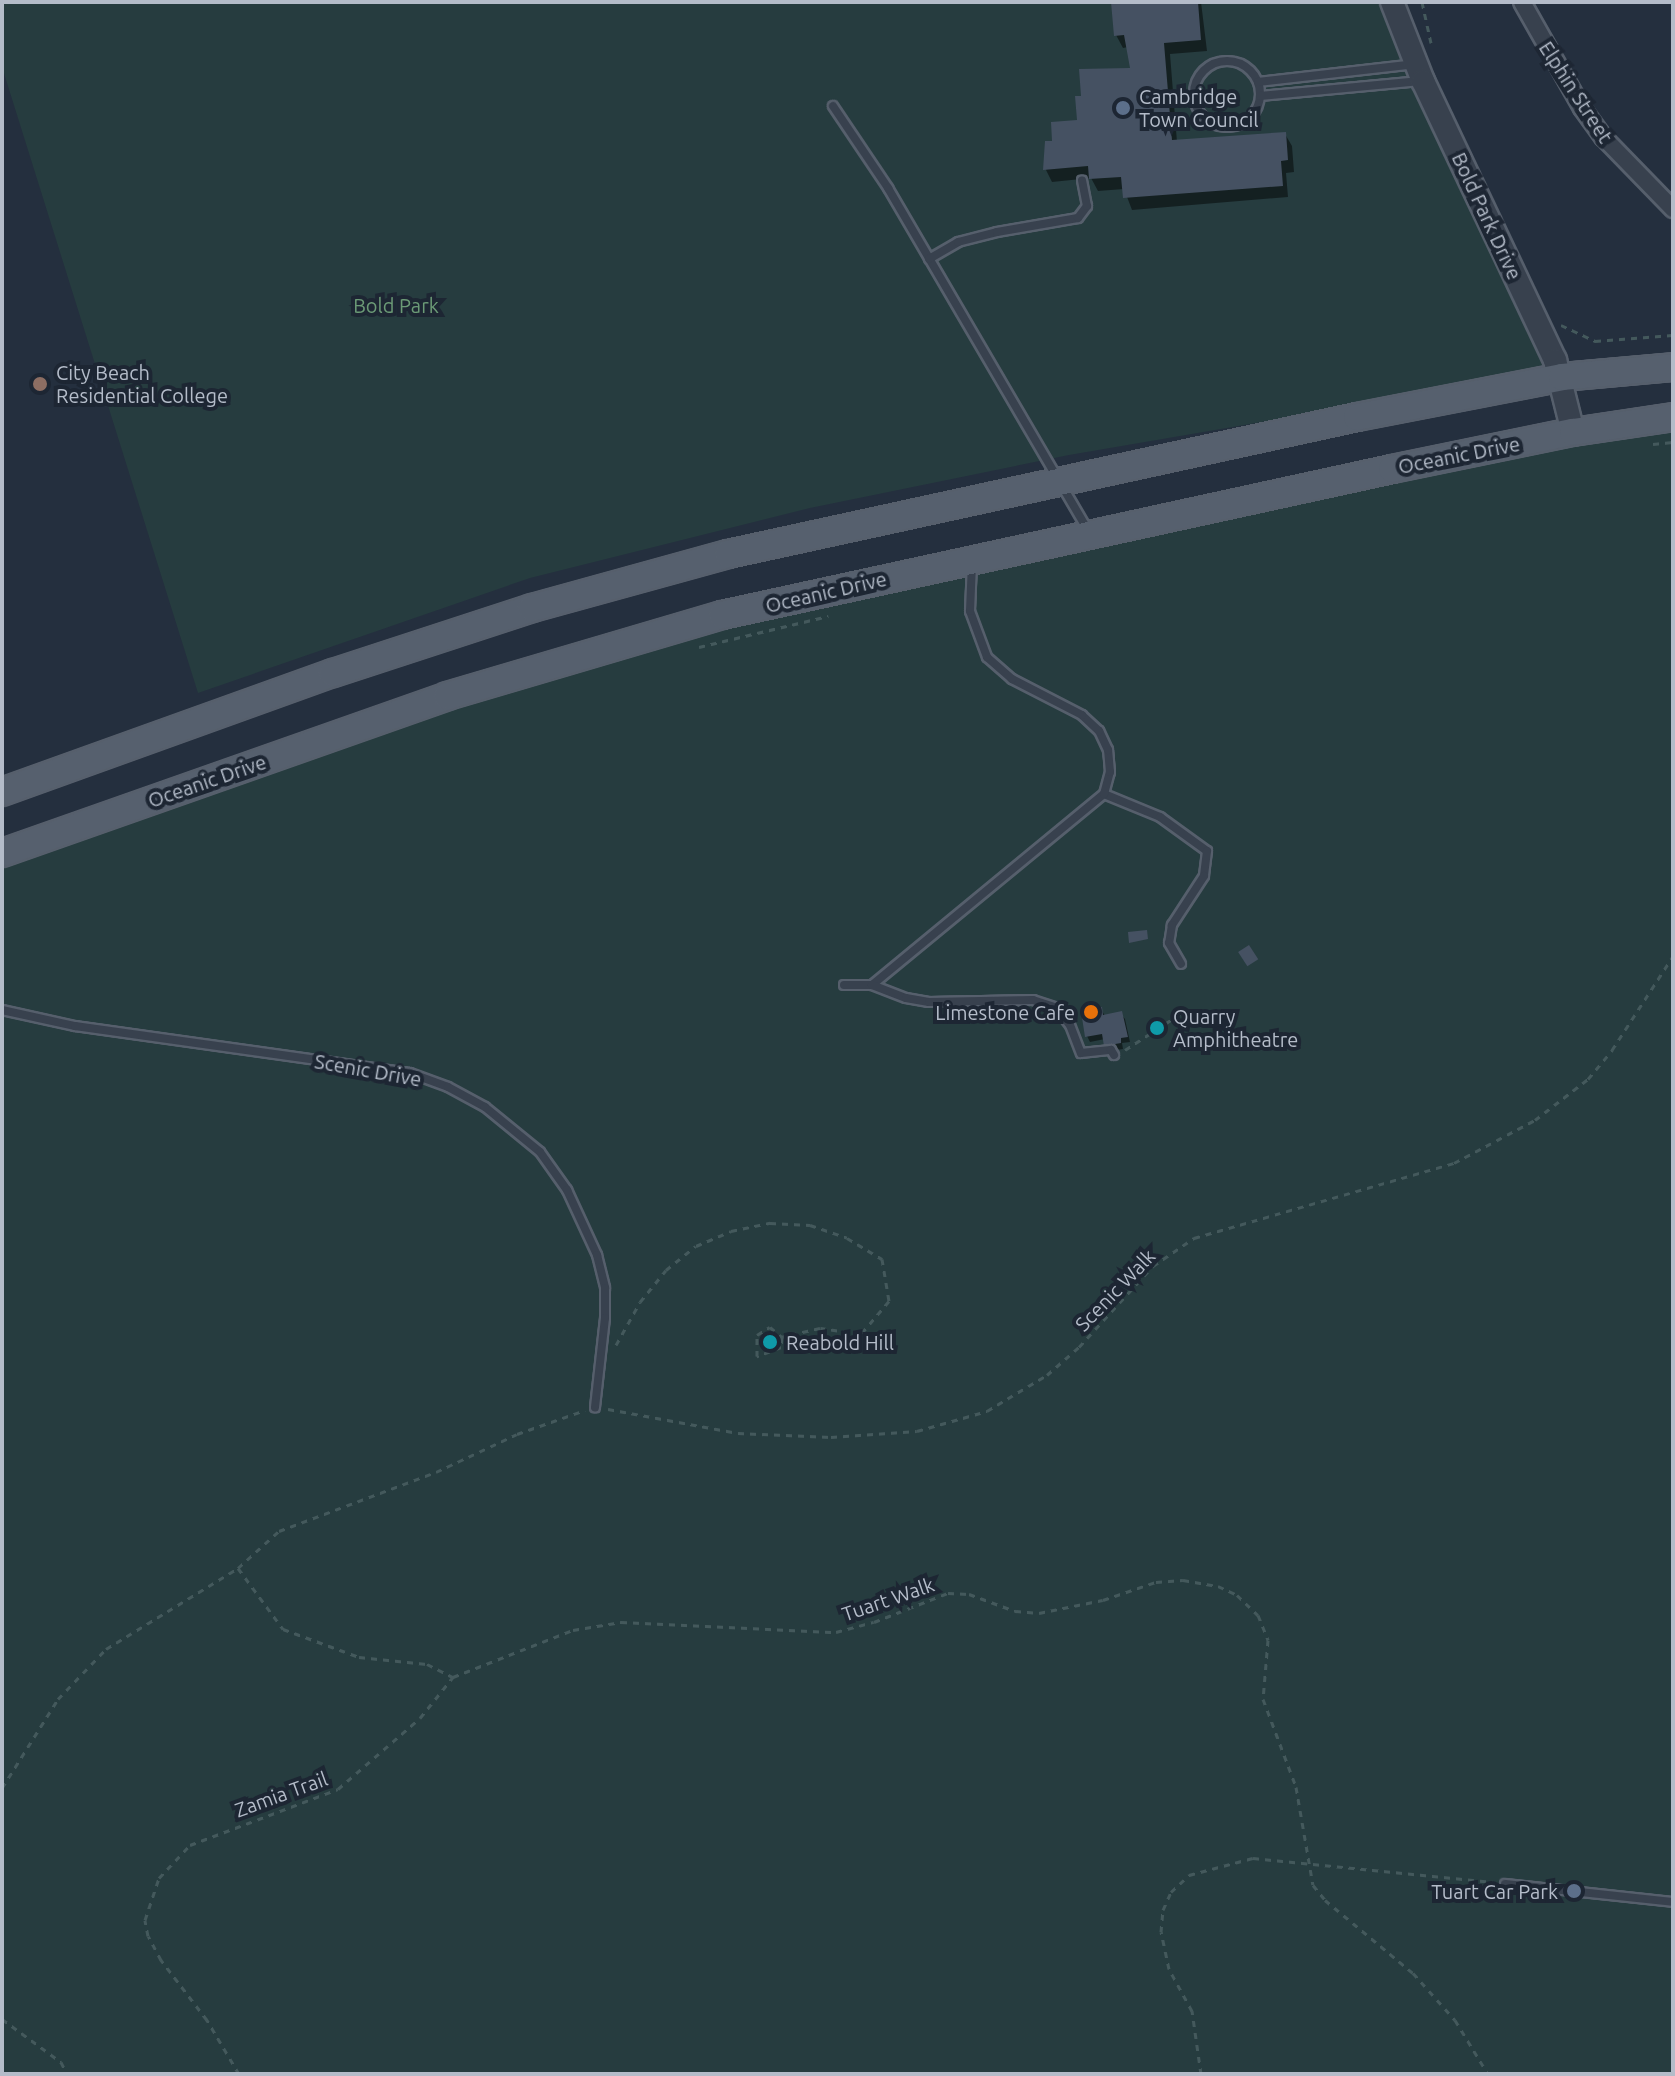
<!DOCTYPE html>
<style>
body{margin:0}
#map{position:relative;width:1675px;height:2076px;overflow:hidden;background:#242f3e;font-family:Ubuntu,sans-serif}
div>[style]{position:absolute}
.green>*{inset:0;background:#263c3f}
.shadow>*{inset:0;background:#0007}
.building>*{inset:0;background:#455162;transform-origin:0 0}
.path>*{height:3px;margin-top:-1.5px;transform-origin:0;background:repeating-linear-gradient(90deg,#44595c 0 6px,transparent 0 12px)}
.roads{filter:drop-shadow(2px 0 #565f6c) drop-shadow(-2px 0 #565f6c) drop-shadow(0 2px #565f6c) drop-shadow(0 -2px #565f6c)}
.service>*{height:8px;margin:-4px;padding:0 4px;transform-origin:4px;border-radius:4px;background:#38414e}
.service>.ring{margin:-4px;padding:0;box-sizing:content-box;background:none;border:8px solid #38414e;border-radius:50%}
.minor>*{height:16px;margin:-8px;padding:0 8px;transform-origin:8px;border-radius:8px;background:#38414e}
.tertiary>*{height:22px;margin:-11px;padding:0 11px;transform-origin:11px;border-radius:11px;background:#38414e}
.primary>*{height:26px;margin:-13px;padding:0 13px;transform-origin:13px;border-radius:13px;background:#56606e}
.dots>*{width:22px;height:22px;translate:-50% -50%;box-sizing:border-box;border:4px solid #1d2633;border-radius:50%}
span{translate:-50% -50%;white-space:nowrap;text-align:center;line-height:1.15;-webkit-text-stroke:8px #1d2633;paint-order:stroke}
.street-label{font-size:20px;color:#b4bcc9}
.poi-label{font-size:20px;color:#b4bcc9}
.left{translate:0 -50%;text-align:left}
.right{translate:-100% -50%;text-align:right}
.park-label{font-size:20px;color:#6b9a76}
.frame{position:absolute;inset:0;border:4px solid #b4bcc9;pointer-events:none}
</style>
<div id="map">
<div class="green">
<div style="clip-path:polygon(2px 2px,1380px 2px,1416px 89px,1555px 372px,1069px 455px,810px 508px,530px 578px,198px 693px,2px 67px)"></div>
<div style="clip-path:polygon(1673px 427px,1673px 2074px,2px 2074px,2px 863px,564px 669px,726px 625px,1575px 442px)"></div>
</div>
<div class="shadow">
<div style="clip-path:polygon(1113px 2px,1201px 2px,1207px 51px,1170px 54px,1177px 142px,1285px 134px,1292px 146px,1294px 172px,1286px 173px,1288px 197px,1132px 210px,1124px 189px,1098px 191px,1091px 178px,1052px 182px,1046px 170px,1055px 143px,1133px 70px,1128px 47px,1123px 48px,1116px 35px)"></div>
<div style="clip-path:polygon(1101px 1009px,1105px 1016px,1121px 1014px,1125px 1019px,1130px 1042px,1122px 1043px,1123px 1049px,1109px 1051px,1105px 1039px,1090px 1042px,1087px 1036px)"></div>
</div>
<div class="building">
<div style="clip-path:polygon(1111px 2px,1198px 2px,1201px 40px,1164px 43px,1172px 140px,1286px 132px,1288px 160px,1281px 161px,1283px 186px,1123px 198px,1121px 177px,1089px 179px,1088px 166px,1043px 170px,1045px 141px,1052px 141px,1051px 122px,1077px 120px,1075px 96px,1081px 96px,1079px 69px,1130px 68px,1124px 35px,1114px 36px)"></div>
<div style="clip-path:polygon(1147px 930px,1148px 939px,1129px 943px,1128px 932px)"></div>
<div style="left:1249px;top:945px;width:17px;height:13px;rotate:57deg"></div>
<div style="clip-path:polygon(1102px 1007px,1103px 1015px,1122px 1011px,1128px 1037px,1121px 1038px,1121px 1043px,1104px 1046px,1102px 1034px,1085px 1037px,1081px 1011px)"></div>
</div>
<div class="path">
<div style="left:1422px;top:2px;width:42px;rotate:77.6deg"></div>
<div style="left:1561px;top:325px;width:38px;rotate:25deg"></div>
<div style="left:1595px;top:341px;width:78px;rotate:-4.4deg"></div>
<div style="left:1653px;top:444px;width:20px;rotate:-6deg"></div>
<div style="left:699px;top:647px;width:133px;rotate:-13.5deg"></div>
<div style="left:1125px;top:1050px;width:69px;rotate:-33.2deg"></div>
<div style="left:770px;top:1327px;width:16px;rotate:40deg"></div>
<div style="left:782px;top:1337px;width:10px;rotate:96deg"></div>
<div style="left:781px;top:1347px;width:26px;rotate:159deg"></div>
<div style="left:757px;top:1356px;width:21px;rotate:-90deg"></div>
<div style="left:757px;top:1335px;width:15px;rotate:-32deg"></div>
<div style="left:616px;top:1345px;width:49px;rotate:-60.8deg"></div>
<div style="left:640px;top:1302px;width:41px;rotate:-50.9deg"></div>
<div style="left:666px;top:1270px;width:38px;rotate:-39deg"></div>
<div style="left:696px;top:1246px;width:38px;rotate:-23deg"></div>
<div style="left:731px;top:1231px;width:40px;rotate:-12deg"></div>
<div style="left:770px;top:1223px;width:40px;rotate:2.9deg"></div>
<div style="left:810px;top:1225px;width:39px;rotate:19deg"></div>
<div style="left:847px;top:1238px;width:41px;rotate:31deg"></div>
<div style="left:882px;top:1259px;width:43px;rotate:80.5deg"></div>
<div style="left:889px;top:1301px;width:43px;rotate:130.3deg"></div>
<div style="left:861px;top:1334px;width:41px;rotate:-171.7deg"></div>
<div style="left:820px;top:1328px;width:39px;rotate:167deg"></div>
<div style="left:608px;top:1409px;width:132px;rotate:10.5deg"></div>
<div style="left:738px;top:1433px;width:93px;rotate:2.5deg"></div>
<div style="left:831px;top:1437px;width:86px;rotate:-4deg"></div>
<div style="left:917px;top:1431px;width:73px;rotate:-15.9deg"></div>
<div style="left:987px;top:1411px;width:70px;rotate:-31deg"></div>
<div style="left:1047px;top:1375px;width:43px;rotate:-41.2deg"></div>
<div style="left:1079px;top:1347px;width:110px;rotate:-47.6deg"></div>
<div style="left:1153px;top:1266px;width:50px;rotate:-34.3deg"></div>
<div style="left:1194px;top:1238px;width:271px;rotate:-16.1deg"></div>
<div style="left:1454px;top:1163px;width:92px;rotate:-28deg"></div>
<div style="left:1535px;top:1120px;width:67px;rotate:-37.7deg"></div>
<div style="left:1588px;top:1079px;width:38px;rotate:-50deg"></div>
<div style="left:1612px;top:1050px;width:112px;rotate:-57deg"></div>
<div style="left:238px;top:1568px;width:76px;rotate:53.6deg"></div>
<div style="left:283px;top:1629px;width:81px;rotate:20.2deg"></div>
<div style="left:359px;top:1657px;width:68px;rotate:5.9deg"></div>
<div style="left:427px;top:1664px;width:29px;rotate:27deg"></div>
<div style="left:453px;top:1677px;width:129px;rotate:-21.4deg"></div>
<div style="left:573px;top:1630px;width:49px;rotate:-9.5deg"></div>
<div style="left:621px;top:1622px;width:215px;rotate:2.7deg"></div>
<div style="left:836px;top:1632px;width:39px;rotate:-15deg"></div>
<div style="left:874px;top:1622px;width:79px;rotate:-21.4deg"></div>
<div style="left:948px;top:1593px;width:21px;rotate:3deg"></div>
<div style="left:969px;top:1594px;width:49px;rotate:20.3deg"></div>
<div style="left:1015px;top:1611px;width:24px;rotate:5deg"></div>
<div style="left:1039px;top:1613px;width:65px;rotate:-11.5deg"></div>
<div style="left:1103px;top:1600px;width:56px;rotate:-18.8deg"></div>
<div style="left:1156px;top:1582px;width:27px;rotate:-4deg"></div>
<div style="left:1183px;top:1580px;width:36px;rotate:10deg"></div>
<div style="left:1218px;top:1586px;width:21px;rotate:25deg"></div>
<div style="left:1237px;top:1595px;width:29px;rotate:44deg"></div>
<div style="left:1258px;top:1615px;width:27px;rotate:68deg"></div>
<div style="left:1268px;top:1640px;width:59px;rotate:94.8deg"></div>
<div style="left:1263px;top:1699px;width:94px;rotate:69.4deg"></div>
<div style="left:1296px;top:1787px;width:99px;rotate:80.2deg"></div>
<div style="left:1313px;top:1885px;width:19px;rotate:51deg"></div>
<div style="left:1325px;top:1900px;width:114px;rotate:39.7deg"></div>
<div style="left:1413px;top:1973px;width:63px;rotate:48.2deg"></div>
<div style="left:1455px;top:2020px;width:63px;rotate:58.6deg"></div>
<div style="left:2px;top:1788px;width:105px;rotate:-57.8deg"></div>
<div style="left:58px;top:1699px;width:69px;rotate:-46.2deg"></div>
<div style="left:106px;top:1649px;width:155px;rotate:-31.5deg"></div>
<div style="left:238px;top:1568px;width:55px;rotate:-42.1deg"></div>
<div style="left:279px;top:1531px;width:168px;rotate:-20.6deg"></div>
<div style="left:436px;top:1472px;width:89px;rotate:-25.1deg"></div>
<div style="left:517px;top:1434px;width:72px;rotate:-19.4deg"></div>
<div style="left:2px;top:2019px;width:73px;rotate:36.1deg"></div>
<div style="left:61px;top:2062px;width:13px;rotate:63deg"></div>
<div style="left:239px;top:2074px;width:63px;rotate:-120.7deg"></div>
<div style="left:207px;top:2020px;width:76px;rotate:-127.5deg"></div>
<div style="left:161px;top:1960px;width:27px;rotate:-118deg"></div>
<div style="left:148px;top:1936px;width:16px;rotate:-101deg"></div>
<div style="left:145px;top:1920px;width:44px;rotate:-71.6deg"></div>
<div style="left:159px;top:1878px;width:45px;rotate:-46.8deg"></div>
<div style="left:190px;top:1845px;width:158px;rotate:-20.7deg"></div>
<div style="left:338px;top:1789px;width:108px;rotate:-40.9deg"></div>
<div style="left:420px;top:1718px;width:53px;rotate:-51.2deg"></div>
<div style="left:1201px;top:2074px;width:64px;rotate:-98.1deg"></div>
<div style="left:1192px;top:2011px;width:48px;rotate:-118.7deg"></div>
<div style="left:1169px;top:1969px;width:38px;rotate:-102deg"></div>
<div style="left:1161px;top:1932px;width:22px;rotate:-85deg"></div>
<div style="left:1163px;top:1910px;width:20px;rotate:-66deg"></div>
<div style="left:1171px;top:1892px;width:25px;rotate:-43deg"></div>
<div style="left:1189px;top:1875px;width:66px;rotate:-14.9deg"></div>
<div style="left:1253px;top:1858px;width:241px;rotate:5.7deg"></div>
</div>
<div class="roads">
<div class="service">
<div class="ring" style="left:1194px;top:61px;width:58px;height:58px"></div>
<div style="left:1258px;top:82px;width:159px;rotate:-6.5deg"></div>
<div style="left:1260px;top:96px;width:164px;rotate:-5.3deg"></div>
<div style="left:833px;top:106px;width:99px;rotate:56.1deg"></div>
<div style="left:888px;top:188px;width:396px;rotate:59.7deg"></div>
<div style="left:929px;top:259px;width:34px;rotate:-30deg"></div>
<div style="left:958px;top:242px;width:40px;rotate:-14.4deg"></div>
<div style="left:997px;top:232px;width:82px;rotate:-9.8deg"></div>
<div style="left:1078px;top:218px;width:15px;rotate:-53deg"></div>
<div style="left:1087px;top:206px;width:26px;rotate:-101deg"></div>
<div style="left:1104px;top:794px;width:61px;rotate:22.3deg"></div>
<div style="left:1160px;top:817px;width:58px;rotate:35.9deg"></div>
<div style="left:1207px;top:851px;width:25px;rotate:97deg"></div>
<div style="left:1204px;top:876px;width:59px;rotate:123.1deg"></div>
<div style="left:1172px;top:925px;width:18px;rotate:99deg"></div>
<div style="left:1169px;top:943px;width:24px;rotate:60deg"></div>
<div style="left:844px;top:985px;width:28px"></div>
<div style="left:872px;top:985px;width:301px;rotate:-39.5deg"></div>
<div style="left:1104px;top:794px;width:23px;rotate:-75deg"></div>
<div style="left:1110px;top:772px;width:22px;rotate:-95deg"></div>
<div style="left:1108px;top:750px;width:21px;rotate:-115deg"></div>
<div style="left:1099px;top:731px;width:23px;rotate:-137deg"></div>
<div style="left:1082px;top:715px;width:79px;rotate:-152.8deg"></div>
<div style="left:1012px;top:679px;width:33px;rotate:-139deg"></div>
<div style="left:987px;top:657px;width:49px;rotate:-110.3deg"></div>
<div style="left:970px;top:611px;width:48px;rotate:-87.6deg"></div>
<div style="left:872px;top:985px;width:36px;rotate:21deg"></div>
<div style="left:906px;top:998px;width:23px;rotate:10deg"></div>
<div style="left:929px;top:1002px;width:104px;rotate:-1.1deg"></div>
<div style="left:1033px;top:1000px;width:25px;rotate:18deg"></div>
<div style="left:1057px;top:1008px;width:21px;rotate:53deg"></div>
<div style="left:1070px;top:1025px;width:30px;rotate:69deg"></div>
<div style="left:1081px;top:1053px;width:30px;rotate:-6deg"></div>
<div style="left:1111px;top:1050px;width:6px;rotate:59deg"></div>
<div style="left:2px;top:1010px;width:75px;rotate:12.4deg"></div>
<div style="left:75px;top:1026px;width:338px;rotate:8deg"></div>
<div style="left:410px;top:1073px;width:40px;rotate:20.2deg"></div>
<div style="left:448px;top:1087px;width:42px;rotate:28.4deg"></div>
<div style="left:485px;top:1107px;width:71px;rotate:39.3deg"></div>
<div style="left:540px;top:1152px;width:47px;rotate:54.6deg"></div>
<div style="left:567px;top:1190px;width:72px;rotate:65.2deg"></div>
<div style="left:597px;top:1255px;width:34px;rotate:76deg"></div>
<div style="left:605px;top:1288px;width:30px;rotate:90deg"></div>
<div style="left:605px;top:1318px;width:90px;rotate:96.4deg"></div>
<div style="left:1505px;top:1884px;width:169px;rotate:6.1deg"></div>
</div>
<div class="minor">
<div style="left:1522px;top:2px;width:122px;rotate:60.5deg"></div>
<div style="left:1582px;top:108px;width:37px;rotate:54deg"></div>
<div style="left:1604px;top:138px;width:99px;rotate:45.8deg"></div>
</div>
<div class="tertiary">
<div style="left:1392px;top:2px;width:85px;rotate:68.6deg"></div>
<div style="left:1423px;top:81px;width:309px;rotate:64.7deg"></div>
<div style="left:1555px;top:360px;width:74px;rotate:76deg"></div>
</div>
<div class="primary">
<div style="left:2px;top:792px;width:352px;rotate:-19.8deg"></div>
<div style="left:333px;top:673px;width:209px;rotate:-18.1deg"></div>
<div style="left:532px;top:608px;width:203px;rotate:-15.4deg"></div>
<div style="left:728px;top:554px;width:644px;rotate:-12.29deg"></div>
<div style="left:1357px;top:417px;width:209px;rotate:-11deg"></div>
<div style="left:1562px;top:377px;width:111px;rotate:-5.1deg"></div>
<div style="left:2px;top:853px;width:472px;rotate:-19.4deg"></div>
<div style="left:447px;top:696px;width:287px;rotate:-16.4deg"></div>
<div style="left:722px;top:615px;width:686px;rotate:-12.29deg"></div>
<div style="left:1392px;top:469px;width:185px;rotate:-11.6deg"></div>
<div style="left:1573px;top:432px;width:101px;rotate:-8.5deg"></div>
</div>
</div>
<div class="dots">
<div style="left:1123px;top:108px;background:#5c6f8a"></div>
<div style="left:40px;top:384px;background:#8d6e63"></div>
<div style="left:1091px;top:1012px;background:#e8710a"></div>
<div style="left:1157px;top:1028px;background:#0f9aa8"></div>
<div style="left:770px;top:1342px;background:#0f9aa8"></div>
<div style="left:1574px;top:1891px;background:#5c6f8a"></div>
</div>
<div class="street-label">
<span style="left:1576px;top:92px;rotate:57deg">Elphin Street</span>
<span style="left:1487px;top:216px;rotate:65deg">Bold Park Drive</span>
<span style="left:1459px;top:455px;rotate:-11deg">Oceanic Drive</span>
<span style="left:826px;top:592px;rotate:-13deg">Oceanic Drive</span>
<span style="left:207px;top:781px;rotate:-19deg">Oceanic Drive</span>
<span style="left:368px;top:1070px;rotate:10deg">Scenic Drive</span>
<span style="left:1115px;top:1290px;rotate:-46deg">Scenic Walk</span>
<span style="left:888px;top:1599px;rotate:-19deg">Tuart Walk</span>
<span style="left:281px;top:1794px;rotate:-20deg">Zamia Trail</span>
</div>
<div class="poi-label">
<span class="left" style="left:1139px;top:108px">Cambridge<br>Town Council</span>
<span class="left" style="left:56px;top:384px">City Beach<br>Residential College</span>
<span class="right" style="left:1075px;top:1012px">Limestone Cafe</span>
<span class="left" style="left:1173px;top:1028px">Quarry<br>Amphitheatre</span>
<span class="left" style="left:786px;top:1342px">Reabold Hill</span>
<span class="right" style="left:1558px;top:1891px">Tuart Car Park</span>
</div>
<div class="park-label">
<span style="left:396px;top:305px">Bold Park</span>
</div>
<div class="frame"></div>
</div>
